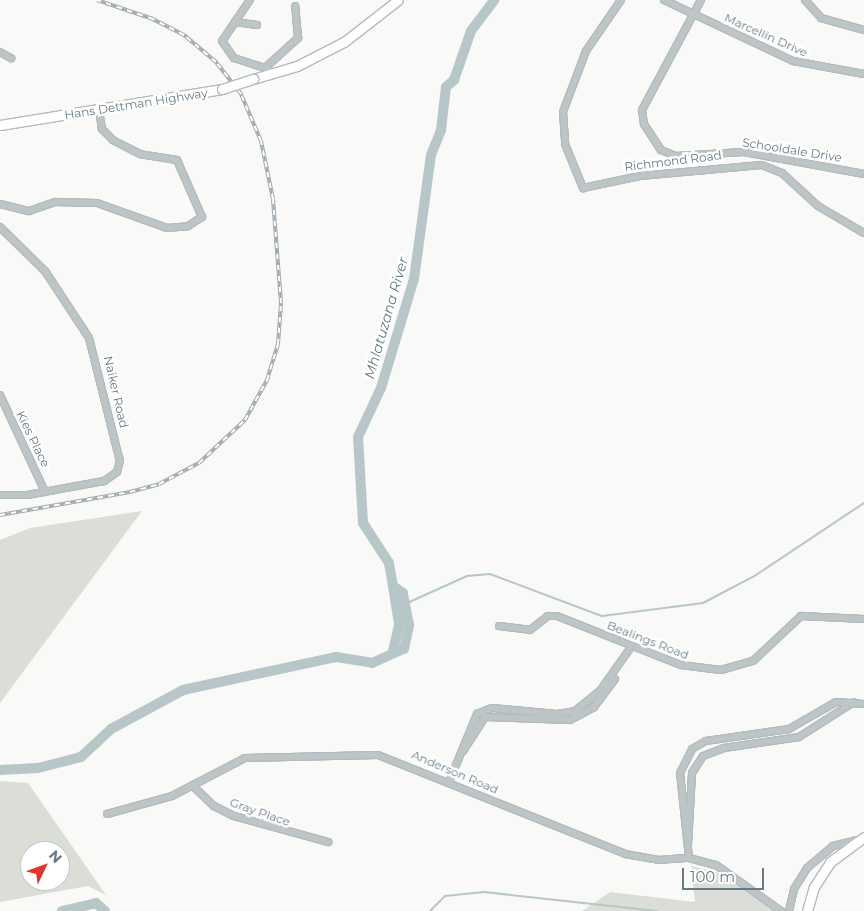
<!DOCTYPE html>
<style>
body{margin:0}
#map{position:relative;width:864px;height:911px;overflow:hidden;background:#f9f9f7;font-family:Montserrat,sans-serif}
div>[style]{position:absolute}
.green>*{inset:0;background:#dbded6}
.stream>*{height:2px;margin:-1px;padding:0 1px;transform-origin:1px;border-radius:1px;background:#b7c7c8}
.river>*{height:10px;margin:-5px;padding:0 5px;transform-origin:5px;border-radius:5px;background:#b7c7c8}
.roads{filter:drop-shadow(1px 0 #b3bbbe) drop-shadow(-1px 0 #b3bbbe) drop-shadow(0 1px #b3bbbe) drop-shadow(0 -1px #b3bbbe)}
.street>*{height:6px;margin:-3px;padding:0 3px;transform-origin:3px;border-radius:3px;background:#bec5c7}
.secondary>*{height:9px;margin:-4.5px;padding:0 4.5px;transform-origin:4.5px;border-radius:4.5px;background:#fff}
.rail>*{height:4px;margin-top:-2px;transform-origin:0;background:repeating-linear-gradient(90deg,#fff 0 5.5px,#a0aaae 0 11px);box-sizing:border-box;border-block:1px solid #a0aaae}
.bridges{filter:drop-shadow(1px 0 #b3bbbe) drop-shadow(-1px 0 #b3bbbe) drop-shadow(0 1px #b3bbbe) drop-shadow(0 -1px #b3bbbe)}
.secondary-bridge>*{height:9px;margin:-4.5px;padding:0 4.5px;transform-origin:4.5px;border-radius:4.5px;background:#fff}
span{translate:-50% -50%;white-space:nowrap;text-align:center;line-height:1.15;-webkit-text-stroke:5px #fff;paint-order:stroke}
.street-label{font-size:12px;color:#657a82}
.water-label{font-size:14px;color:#5f797c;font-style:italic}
.north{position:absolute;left:20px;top:841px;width:50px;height:50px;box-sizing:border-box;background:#fff;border:1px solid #c1cacd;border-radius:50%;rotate:48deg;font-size:14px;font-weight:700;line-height:20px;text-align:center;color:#657a82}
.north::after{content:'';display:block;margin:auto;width:18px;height:22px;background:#e2352e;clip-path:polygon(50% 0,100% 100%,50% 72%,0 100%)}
.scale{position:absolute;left:682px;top:868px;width:82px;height:22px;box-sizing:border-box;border:2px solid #657a82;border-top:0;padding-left:6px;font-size:15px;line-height:18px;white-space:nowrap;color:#657a82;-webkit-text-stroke:4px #fff;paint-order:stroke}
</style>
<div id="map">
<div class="green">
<div style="clip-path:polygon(142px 511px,0 703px,0 540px,30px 528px)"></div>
<div style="clip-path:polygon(evenodd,0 781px,28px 783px,106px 895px,88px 886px,0 902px,0 781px,30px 851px,60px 851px,60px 881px,30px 881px,30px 851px)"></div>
<div style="clip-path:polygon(691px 866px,719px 873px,773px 911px,582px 911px,610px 892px,695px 902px)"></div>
</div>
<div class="stream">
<div style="left:405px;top:604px;width:68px;rotate:-24.3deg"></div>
<div style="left:467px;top:576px;width:23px;rotate:-5deg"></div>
<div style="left:490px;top:574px;width:120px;rotate:20.6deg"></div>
<div style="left:602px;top:616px;width:102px;rotate:-7.3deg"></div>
<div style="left:703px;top:603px;width:60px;rotate:-27.8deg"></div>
<div style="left:756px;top:575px;width:130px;rotate:-33.7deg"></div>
<div style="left:430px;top:911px;width:21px;rotate:-45deg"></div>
<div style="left:445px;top:896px;width:39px;rotate:-6deg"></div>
<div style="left:484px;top:892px;width:174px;rotate:6.3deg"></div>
</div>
<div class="river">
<div style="left:393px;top:586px;width:39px;rotate:81deg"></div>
<div style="left:399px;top:625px;width:28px;rotate:103deg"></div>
<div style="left:0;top:770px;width:38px;rotate:-3deg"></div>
<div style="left:38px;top:768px;width:44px;rotate:-14.3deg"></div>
<div style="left:81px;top:757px;width:41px;rotate:-43deg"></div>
<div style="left:111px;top:729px;width:82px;rotate:-28.4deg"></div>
<div style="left:183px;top:690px;width:157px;rotate:-12.2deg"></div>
<div style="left:336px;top:657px;width:36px;rotate:9deg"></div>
<div style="left:372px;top:663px;width:35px;rotate:-24deg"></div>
<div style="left:404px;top:649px;width:25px;rotate:-78deg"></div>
<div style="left:409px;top:625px;width:33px;rotate:-101deg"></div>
<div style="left:403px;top:593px;width:12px;rotate:-145deg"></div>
<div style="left:393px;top:586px;width:23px;rotate:-100deg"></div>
<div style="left:389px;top:563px;width:48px;rotate:-123deg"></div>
<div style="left:363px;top:523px;width:86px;rotate:-93.3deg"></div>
<div style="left:358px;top:437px;width:54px;rotate:-64.9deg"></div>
<div style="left:381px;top:388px;width:114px;rotate:-73.2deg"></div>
<div style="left:414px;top:279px;width:125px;rotate:-82.2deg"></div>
<div style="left:431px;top:155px;width:27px;rotate:-68deg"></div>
<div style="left:441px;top:130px;width:43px;rotate:-83.4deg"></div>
<div style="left:446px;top:87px;width:11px;rotate:-41deg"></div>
<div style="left:454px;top:80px;width:52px;rotate:-70.9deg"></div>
<div style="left:471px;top:31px;width:39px;rotate:-53deg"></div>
<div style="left:62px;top:911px;width:35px;rotate:-13deg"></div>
<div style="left:96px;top:903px;width:12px;rotate:42deg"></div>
</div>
<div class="roads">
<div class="street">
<div style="left:621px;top:0;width:62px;rotate:124.5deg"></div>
<div style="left:586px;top:51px;width:65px;rotate:110.7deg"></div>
<div style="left:563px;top:112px;width:32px;rotate:86deg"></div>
<div style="left:565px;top:144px;width:48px;rotate:67.8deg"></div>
<div style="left:583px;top:188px;width:58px;rotate:-11.9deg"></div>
<div style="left:640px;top:176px;width:122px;rotate:-5.2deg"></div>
<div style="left:762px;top:165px;width:22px;rotate:22deg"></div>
<div style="left:782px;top:173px;width:49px;rotate:42.5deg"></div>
<div style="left:818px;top:206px;width:53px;rotate:30.4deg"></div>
<div style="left:664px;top:0;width:143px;rotate:25.3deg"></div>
<div style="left:793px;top:61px;width:72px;rotate:10.4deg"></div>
<div style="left:701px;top:0;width:125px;rotate:118.2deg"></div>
<div style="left:642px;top:110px;width:14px;rotate:82deg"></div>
<div style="left:644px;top:124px;width:31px;rotate:57deg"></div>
<div style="left:661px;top:150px;width:16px;rotate:22deg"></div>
<div style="left:676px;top:156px;width:68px;rotate:-3.4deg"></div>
<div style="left:744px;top:152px;width:122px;rotate:10.4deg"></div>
<div style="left:805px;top:0;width:24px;rotate:48deg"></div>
<div style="left:821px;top:18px;width:45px;rotate:15.6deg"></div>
<div style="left:235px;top:22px;width:27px;rotate:-56deg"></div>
<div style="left:257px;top:25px;width:22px;rotate:-172deg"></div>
<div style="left:235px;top:22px;width:23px;rotate:124deg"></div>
<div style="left:222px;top:41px;width:21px;rotate:55deg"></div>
<div style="left:234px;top:58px;width:33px;rotate:18deg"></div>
<div style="left:0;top:52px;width:13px;rotate:29deg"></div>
<div style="left:268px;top:70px;width:4px;rotate:-146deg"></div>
<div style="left:265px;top:68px;width:45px;rotate:-42.3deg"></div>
<div style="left:298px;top:38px;width:32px;rotate:-95deg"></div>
<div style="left:0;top:204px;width:30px;rotate:14deg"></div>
<div style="left:29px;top:211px;width:28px;rotate:-19deg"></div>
<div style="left:55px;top:202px;width:42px;rotate:1.4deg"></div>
<div style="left:97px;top:203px;width:74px;rotate:19.7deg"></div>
<div style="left:167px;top:228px;width:21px;rotate:-5deg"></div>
<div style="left:188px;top:226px;width:17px;rotate:-33deg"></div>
<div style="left:202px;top:217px;width:62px;rotate:-113.7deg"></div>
<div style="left:177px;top:160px;width:37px;rotate:-171deg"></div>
<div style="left:140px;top:154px;width:30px;rotate:-153deg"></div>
<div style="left:113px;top:140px;width:16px;rotate:-135deg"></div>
<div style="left:102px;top:129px;width:18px;rotate:-99deg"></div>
<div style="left:0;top:227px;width:63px;rotate:44.4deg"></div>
<div style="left:45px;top:271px;width:80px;rotate:56.7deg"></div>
<div style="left:89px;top:338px;width:127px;rotate:75.9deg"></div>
<div style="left:120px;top:461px;width:11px;rotate:105deg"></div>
<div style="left:117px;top:472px;width:16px;rotate:145deg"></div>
<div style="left:104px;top:481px;width:78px;rotate:169.7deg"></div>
<div style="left:27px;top:495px;width:27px;rotate:180deg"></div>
<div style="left:0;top:395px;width:107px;rotate:65.1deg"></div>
<div style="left:499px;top:626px;width:31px;rotate:7deg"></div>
<div style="left:530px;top:630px;width:23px;rotate:-38deg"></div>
<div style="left:548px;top:616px;width:9px"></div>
<div style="left:557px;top:616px;width:133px;rotate:21.6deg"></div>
<div style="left:681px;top:665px;width:40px;rotate:7.1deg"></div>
<div style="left:721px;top:670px;width:33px;rotate:-16deg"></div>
<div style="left:753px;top:661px;width:66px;rotate:-43.2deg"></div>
<div style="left:801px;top:616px;width:63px;rotate:2.7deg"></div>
<div style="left:463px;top:751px;width:40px;rotate:-57.1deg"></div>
<div style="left:485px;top:717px;width:85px;rotate:2deg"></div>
<div style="left:570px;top:720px;width:27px;rotate:-28deg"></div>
<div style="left:594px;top:707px;width:35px;rotate:-53deg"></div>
<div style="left:449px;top:782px;width:74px;rotate:-67.6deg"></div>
<div style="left:477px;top:714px;width:16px;rotate:-22deg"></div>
<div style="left:492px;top:708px;width:65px;rotate:5.3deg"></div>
<div style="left:557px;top:714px;width:18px;rotate:-9deg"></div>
<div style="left:575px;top:711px;width:32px;rotate:-39deg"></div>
<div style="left:600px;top:691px;width:54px;rotate:-54.8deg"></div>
<div style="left:193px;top:786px;width:29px;rotate:44deg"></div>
<div style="left:214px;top:806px;width:22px;rotate:27deg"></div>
<div style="left:234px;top:816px;width:98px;rotate:15.5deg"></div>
<div style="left:107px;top:814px;width:67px;rotate:-15.5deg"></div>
<div style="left:172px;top:796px;width:82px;rotate:-27.5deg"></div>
<div style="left:245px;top:758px;width:133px;rotate:-1.3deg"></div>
<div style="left:378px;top:755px;width:266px;rotate:21.8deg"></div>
<div style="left:625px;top:854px;width:34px;rotate:10deg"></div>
<div style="left:658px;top:860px;width:31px;rotate:-4deg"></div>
<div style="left:689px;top:858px;width:28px;rotate:15deg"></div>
<div style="left:716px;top:865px;width:80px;rotate:35.3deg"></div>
<div style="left:688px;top:845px;width:72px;rotate:-86.8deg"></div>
<div style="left:692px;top:773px;width:20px;rotate:-57deg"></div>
<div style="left:703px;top:756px;width:22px;rotate:-21deg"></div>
<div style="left:724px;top:748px;width:76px;rotate:-8.3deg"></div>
<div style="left:799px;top:737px;width:65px;rotate:-32.5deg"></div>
<div style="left:689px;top:858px;width:85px;rotate:-96deg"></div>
<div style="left:680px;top:773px;width:27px;rotate:-63deg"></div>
<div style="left:692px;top:749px;width:16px;rotate:-30deg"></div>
<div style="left:706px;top:741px;width:84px;rotate:-8.2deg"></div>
<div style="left:789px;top:729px;width:54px;rotate:-29.9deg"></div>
<div style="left:836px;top:702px;width:28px;rotate:4deg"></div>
<div style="left:789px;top:911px;width:23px;rotate:-77deg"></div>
<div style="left:794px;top:889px;width:25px;rotate:-58deg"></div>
<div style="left:807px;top:868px;width:34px;rotate:-40deg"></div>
<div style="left:833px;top:846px;width:25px;rotate:-14deg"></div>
</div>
<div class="secondary">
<div style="left:253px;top:79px;width:46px;rotate:-16.5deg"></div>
<div style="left:297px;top:66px;width:53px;rotate:-27.1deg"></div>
<div style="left:344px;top:42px;width:68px;rotate:-37.9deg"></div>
<div style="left:0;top:125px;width:225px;rotate:-9.2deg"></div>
<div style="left:807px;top:911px;width:25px;rotate:-74deg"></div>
<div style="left:814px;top:887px;width:30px;rotate:-57deg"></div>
<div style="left:830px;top:862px;width:42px;rotate:-36.3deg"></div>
</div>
</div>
<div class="rail">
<div style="left:0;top:515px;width:132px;rotate:-10deg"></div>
<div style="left:130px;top:492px;width:30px;rotate:-15deg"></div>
<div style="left:159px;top:484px;width:45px;rotate:-27.7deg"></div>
<div style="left:199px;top:463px;width:63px;rotate:-43.1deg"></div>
<div style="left:245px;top:420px;width:46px;rotate:-61.2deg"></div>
<div style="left:267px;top:380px;width:38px;rotate:-73deg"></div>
<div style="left:278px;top:344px;width:41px;rotate:-85.8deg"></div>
<div style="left:281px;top:303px;width:104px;rotate:-94.4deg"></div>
<div style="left:273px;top:199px;width:59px;rotate:-101.7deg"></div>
<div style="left:261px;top:141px;width:51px;rotate:-113.1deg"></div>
<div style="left:241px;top:94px;width:41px;rotate:-128deg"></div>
<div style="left:216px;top:62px;width:42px;rotate:-139.8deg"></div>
<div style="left:184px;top:35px;width:35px;rotate:-153deg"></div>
<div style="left:153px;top:19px;width:59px;rotate:-161.3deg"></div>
</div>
<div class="bridges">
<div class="secondary-bridge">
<div style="left:222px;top:89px;width:33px;rotate:-18deg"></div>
</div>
</div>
<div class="street-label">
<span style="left:766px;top:35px;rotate:24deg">Marcellin Drive</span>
<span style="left:136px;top:104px;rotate:-9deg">Hans Dettman Highway</span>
<span style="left:792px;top:150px;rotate:9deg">Schooldale Drive</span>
<span style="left:673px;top:161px;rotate:-7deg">Richmond Road</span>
<span style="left:116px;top:392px;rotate:77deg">Naiker Road</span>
<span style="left:33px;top:439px;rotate:64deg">Kies Place</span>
<span style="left:648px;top:640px;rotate:21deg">Bealings Road</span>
<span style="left:455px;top:772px;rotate:23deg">Anderson Road</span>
<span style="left:260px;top:812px;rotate:19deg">Gray Place</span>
</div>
<div class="water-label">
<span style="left:386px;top:318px;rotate:-74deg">Mhlatuzana River</span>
</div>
<div class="north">N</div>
<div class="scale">100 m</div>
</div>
